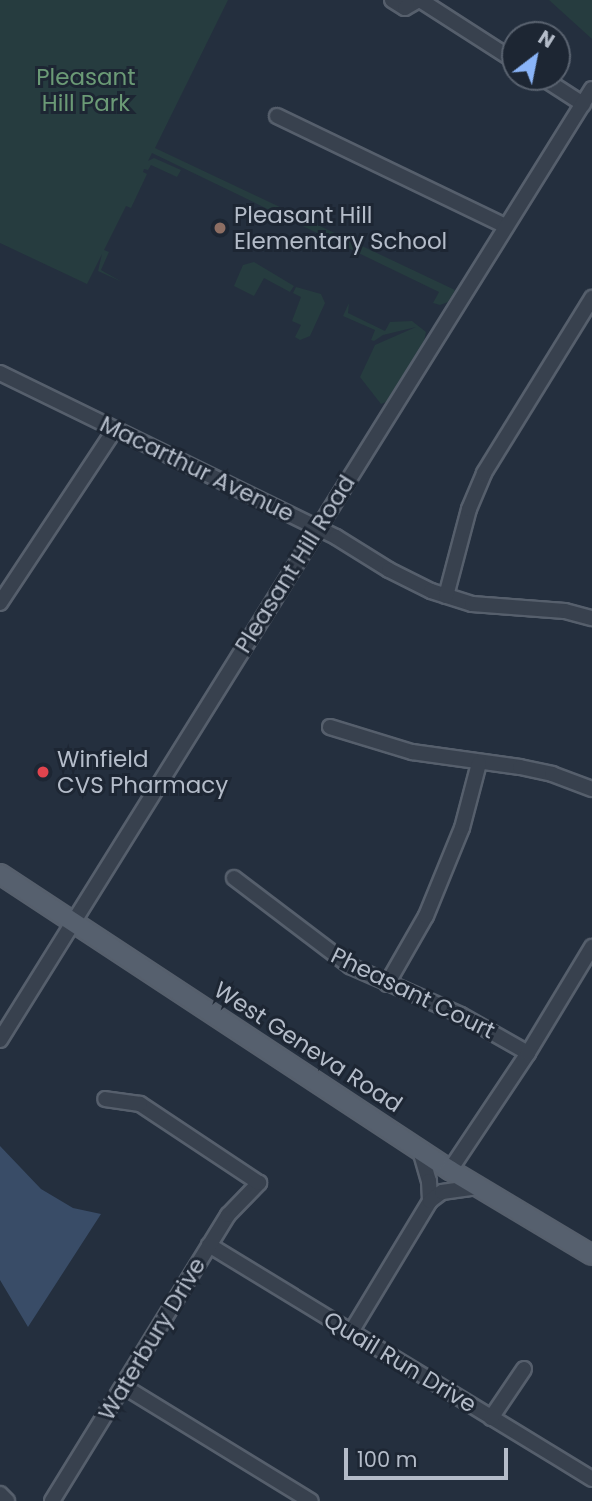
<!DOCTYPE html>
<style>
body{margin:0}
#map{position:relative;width:592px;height:1501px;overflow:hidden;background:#242f3e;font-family:Poppins,sans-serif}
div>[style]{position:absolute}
.green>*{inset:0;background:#263c3f}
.water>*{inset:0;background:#394c67}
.roads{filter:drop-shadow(2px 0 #565f6c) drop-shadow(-2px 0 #565f6c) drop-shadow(0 2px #565f6c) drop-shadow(0 -2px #565f6c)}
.minor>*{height:14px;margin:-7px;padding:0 7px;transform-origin:7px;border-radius:7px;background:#38414e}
.major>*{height:18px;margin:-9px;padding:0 9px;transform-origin:9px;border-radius:9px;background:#56606e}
.dots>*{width:19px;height:19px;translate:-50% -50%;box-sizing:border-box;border:4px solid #1d2633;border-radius:50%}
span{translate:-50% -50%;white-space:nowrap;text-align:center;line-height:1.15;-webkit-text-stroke:6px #1d2633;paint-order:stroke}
.park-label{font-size:23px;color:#6b9a76}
.poi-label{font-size:23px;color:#b4bcc9}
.left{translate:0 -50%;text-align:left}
.street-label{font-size:23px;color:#b4bcc9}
.north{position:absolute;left:501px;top:21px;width:70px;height:70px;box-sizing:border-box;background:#1d2633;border:2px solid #59626f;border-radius:50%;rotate:32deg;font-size:19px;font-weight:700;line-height:28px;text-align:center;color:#b4bcc9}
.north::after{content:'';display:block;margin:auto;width:24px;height:32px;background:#8ab4f8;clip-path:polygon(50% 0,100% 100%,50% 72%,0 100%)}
.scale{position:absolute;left:344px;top:1448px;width:164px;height:32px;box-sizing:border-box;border:4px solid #b4bcc9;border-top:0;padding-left:9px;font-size:21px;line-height:24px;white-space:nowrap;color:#b4bcc9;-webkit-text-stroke:5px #1d2633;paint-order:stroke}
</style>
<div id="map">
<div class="green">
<div style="clip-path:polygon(0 0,228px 0,155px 148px,455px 290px,448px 302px,440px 305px,433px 303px,439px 292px,152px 153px,148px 161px,154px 158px,181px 170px,177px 177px,151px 165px,148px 170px,144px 169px,143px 172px,147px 174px,131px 208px,126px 206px,104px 250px,109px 252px,101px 270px,122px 282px,98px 271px,102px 254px,87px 284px,0 243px)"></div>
<div style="clip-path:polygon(549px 0,592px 0,592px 39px)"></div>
<div style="clip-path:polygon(254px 262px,294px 286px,290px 292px,264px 278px,254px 296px,234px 286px,243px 265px)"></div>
<div style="clip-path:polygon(296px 287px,321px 294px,325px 303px,310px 336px,300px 340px,295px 337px,301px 325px,292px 321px,301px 297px,293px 293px)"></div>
<div style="clip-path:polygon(349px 303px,348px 313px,385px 331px,390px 322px,412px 321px,426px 332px,424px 341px,386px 402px,381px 404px,360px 377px,375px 345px,416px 327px,383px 335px,374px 341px,371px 340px,375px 330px,343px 316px)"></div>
</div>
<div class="water">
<div style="clip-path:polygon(0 1146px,41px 1189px,73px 1208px,101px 1214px,28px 1327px,0 1280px)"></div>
</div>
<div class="roads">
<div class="minor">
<div style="left:392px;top:0;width:15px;rotate:32deg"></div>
<div style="left:405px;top:8px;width:16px;rotate:-30deg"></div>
<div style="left:420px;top:0;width:113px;rotate:32.7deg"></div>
<div style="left:541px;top:77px;width:50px;rotate:32.7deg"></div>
<div style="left:277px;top:116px;width:254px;rotate:25.7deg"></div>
<div style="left:0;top:373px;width:374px;rotate:26deg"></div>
<div style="left:336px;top:537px;width:62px;rotate:31.9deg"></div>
<div style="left:389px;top:570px;width:47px;rotate:26.6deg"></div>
<div style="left:431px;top:591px;width:43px;rotate:17.6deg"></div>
<div style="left:472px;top:604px;width:93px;rotate:4.3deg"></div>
<div style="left:565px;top:611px;width:28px;rotate:15deg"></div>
<div style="left:446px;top:596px;width:90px;rotate:-75.2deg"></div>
<div style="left:469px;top:509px;width:39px;rotate:-67deg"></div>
<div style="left:484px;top:473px;width:206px;rotate:-58.3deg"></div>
<div style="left:0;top:603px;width:209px;rotate:-56.5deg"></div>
<div style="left:330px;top:727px;width:86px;rotate:17deg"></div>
<div style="left:412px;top:752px;width:109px;rotate:7.9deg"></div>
<div style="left:520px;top:767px;width:33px;rotate:12deg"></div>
<div style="left:552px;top:774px;width:43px;rotate:20.6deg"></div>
<div style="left:234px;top:878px;width:146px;rotate:37.2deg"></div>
<div style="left:350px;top:966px;width:121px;rotate:23.8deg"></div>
<div style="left:461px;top:1015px;width:77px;rotate:29.6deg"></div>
<div style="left:387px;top:984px;width:78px;rotate:-60.2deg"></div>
<div style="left:426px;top:916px;width:95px;rotate:-67.8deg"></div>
<div style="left:462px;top:828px;width:67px;rotate:-75.3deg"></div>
<div style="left:0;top:1040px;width:1120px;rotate:-58.1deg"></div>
<div style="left:420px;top:1150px;width:32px;rotate:74deg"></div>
<div style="left:429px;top:1181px;width:20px;rotate:87deg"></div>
<div style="left:450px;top:1170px;width:141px;rotate:-56.3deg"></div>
<div style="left:528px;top:1053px;width:124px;rotate:-58.9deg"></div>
<div style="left:209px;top:1245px;width:449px;rotate:31.4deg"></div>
<div style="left:351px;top:1332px;width:153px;rotate:-58.9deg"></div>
<div style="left:430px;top:1201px;width:15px;rotate:-37deg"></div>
<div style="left:442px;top:1192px;width:36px;rotate:-8deg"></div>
<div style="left:123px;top:1386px;width:220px;rotate:31.5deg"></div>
<div style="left:491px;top:1418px;width:59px;rotate:-56deg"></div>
<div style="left:0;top:1494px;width:10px;rotate:45deg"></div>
<div style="left:52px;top:1501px;width:336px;rotate:-58.4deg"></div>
<div style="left:228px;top:1215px;width:45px;rotate:-45.9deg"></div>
<div style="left:259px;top:1183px;width:143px;rotate:-146.4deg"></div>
<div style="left:140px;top:1104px;width:35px;rotate:-172deg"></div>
</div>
<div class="major">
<div style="left:0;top:874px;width:539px;rotate:33.34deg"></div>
<div style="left:450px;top:1170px;width:165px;rotate:30.9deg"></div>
</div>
</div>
<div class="dots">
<div style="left:220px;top:228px;background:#8d6e63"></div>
<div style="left:43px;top:772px;background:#e0444e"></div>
</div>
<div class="park-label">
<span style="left:86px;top:90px">Pleasant<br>Hill Park</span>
</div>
<div class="poi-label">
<span class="left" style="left:234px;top:228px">Pleasant Hill<br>Elementary School</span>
<span class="left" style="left:57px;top:772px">Winfield<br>CVS Pharmacy</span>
</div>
<div class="street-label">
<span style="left:197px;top:469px;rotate:26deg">Macarthur Avenue</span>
<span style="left:295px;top:564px;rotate:-58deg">Pleasant Hill Road</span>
<span style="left:413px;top:993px;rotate:26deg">Pheasant Court</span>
<span style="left:308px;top:1047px;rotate:33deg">West Geneva Road</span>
<span style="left:152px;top:1339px;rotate:-59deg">Waterbury Drive</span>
<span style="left:400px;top:1362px;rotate:31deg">Quail Run Drive</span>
</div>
<div class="north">N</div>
<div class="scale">100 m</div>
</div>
